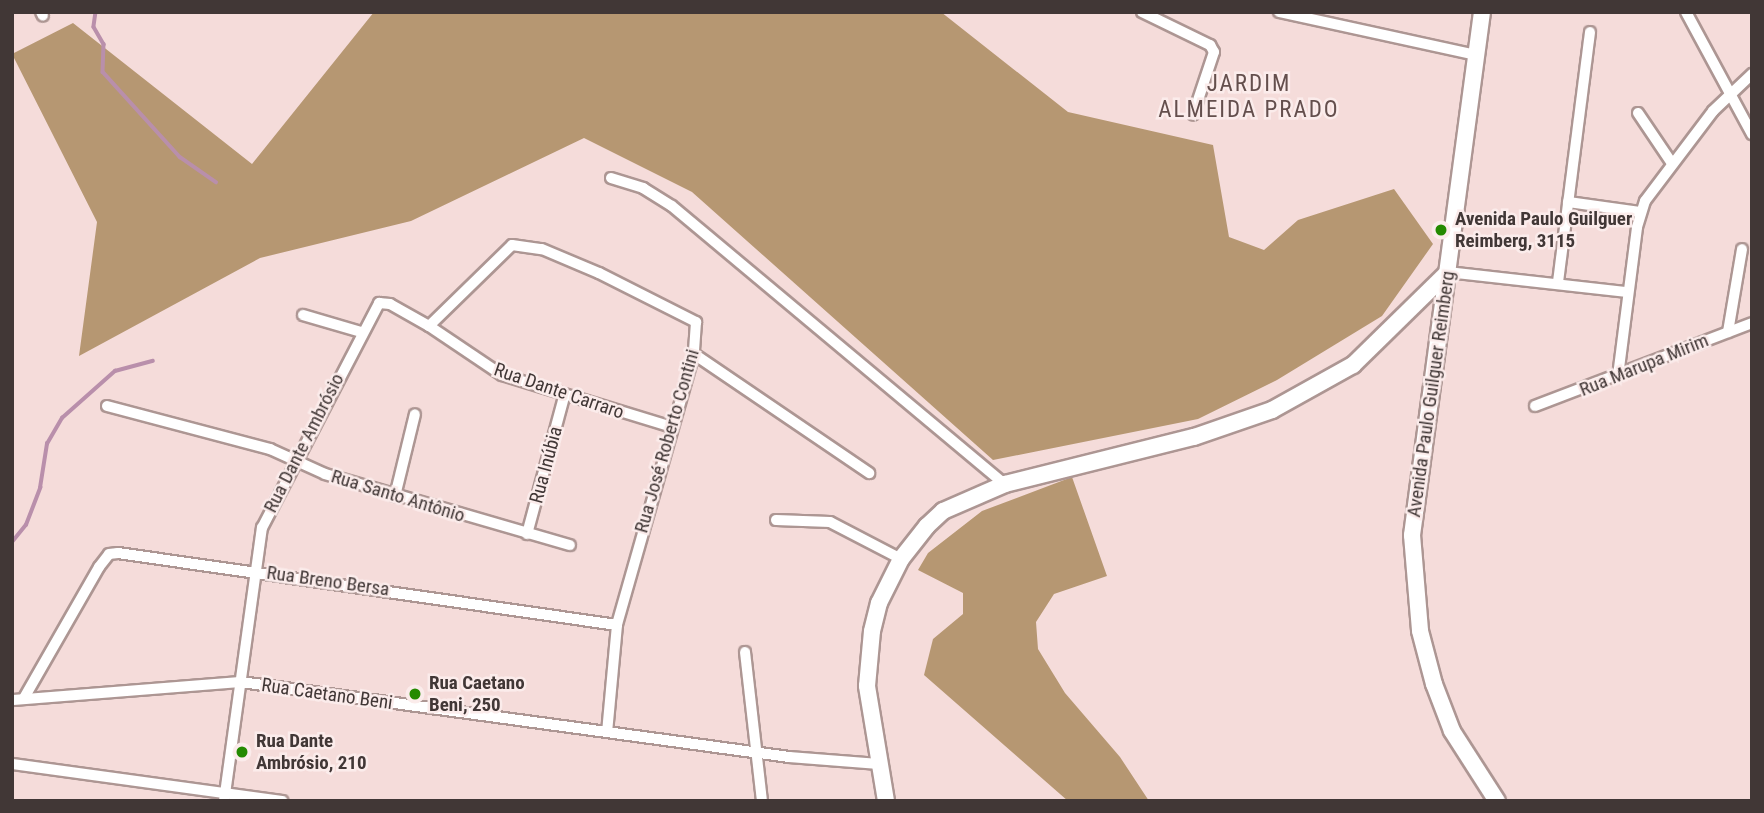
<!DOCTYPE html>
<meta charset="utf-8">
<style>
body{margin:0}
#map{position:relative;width:1764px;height:813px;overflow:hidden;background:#f5dcda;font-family:"Roboto Condensed",sans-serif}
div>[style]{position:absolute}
.forest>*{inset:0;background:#b69772}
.stream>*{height:3.5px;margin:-1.75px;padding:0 1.75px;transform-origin:1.75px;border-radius:1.75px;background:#b98fab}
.roads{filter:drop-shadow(2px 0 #ad9693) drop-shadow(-2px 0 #ad9693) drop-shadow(0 2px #ad9693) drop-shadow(0 -2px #ad9693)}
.street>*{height:10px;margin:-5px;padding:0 5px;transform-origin:5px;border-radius:5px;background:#fff}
.secondary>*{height:16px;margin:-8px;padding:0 8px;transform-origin:8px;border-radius:8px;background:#fff}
.dots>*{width:19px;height:19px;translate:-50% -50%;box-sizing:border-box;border:4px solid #fbeceb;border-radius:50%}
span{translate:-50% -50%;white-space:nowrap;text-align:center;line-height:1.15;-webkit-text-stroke:5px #fbeceb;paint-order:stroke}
.poi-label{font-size:19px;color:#413736;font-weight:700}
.left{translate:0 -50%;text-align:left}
.street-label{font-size:19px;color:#413736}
.quarter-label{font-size:23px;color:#644f4d;letter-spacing:2px}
.frame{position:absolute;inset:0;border:14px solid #413736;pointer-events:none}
</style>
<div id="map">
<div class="forest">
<div style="clip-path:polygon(374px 12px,941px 12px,1068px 112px,1213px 145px,1229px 237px,1264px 250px,1298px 220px,1394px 189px,1433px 244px,1382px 316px,1277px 380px,1198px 419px,993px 460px,692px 192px,584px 138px,411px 221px,260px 258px,79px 356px,97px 222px,12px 54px,73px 23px,252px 164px)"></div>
<div style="clip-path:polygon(1072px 477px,1107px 576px,1054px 594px,1036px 622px,1038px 649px,1065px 693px,1120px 757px,1149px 801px,1068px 801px,924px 675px,933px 639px,963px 614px,963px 593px,918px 570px,928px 553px,982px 511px)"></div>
</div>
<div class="stream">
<div style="left:96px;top:12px;width:15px;rotate:98deg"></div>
<div style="left:94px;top:27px;width:20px;rotate:60deg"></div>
<div style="left:104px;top:44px;width:28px;rotate:92deg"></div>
<div style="left:103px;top:72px;width:115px;rotate:47.8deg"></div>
<div style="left:180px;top:157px;width:44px;rotate:34.8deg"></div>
<div style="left:12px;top:542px;width:22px;rotate:-51deg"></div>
<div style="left:26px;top:525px;width:40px;rotate:-69deg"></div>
<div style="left:40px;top:488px;width:45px;rotate:-81deg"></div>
<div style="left:47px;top:444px;width:30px;rotate:-60deg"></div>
<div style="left:62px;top:418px;width:71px;rotate:-41.6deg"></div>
<div style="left:115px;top:371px;width:39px;rotate:-15deg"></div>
</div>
<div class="roads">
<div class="street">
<div style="left:41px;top:12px;width:4px;rotate:63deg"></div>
<div style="left:1142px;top:12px;width:76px;rotate:25.9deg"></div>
<div style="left:1210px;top:45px;width:8px;rotate:60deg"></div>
<div style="left:1214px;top:52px;width:66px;rotate:108.4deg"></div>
<div style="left:1279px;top:12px;width:202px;rotate:12.3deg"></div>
<div style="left:1686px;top:12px;width:139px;rotate:61.6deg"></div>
<div style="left:1638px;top:113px;width:59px;rotate:56deg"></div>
<div style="left:611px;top:178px;width:34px;rotate:17deg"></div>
<div style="left:643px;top:188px;width:34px;rotate:32deg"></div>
<div style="left:672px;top:206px;width:434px;rotate:39.9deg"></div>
<div style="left:1568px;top:202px;width:73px;rotate:7.9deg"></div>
<div style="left:1448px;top:272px;width:180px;rotate:6.4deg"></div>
<div style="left:1558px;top:282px;width:252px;rotate:-82.7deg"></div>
<div style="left:303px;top:315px;width:60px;rotate:16.3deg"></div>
<div style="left:429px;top:326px;width:116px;rotate:-44.3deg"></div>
<div style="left:512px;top:245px;width:30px;rotate:8deg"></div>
<div style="left:542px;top:249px;width:62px;rotate:22.8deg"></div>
<div style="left:599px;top:273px;width:109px;rotate:26.8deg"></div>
<div style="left:696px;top:322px;width:32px;rotate:94deg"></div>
<div style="left:694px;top:354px;width:282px;rotate:105.9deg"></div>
<div style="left:1728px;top:332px;width:84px;rotate:-80.4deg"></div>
<div style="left:694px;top:354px;width:212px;rotate:34.2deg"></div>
<div style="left:1618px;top:376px;width:150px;rotate:-82.7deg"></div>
<div style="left:1637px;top:227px;width:27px;rotate:-73deg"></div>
<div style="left:1645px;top:201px;width:113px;rotate:-52.9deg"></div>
<div style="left:1713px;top:111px;width:54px;rotate:-43.5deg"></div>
<div style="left:107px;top:406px;width:169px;rotate:14.8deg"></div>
<div style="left:270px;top:449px;width:60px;rotate:24.4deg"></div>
<div style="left:325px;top:474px;width:255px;rotate:16.2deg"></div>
<div style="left:1535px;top:406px;width:232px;rotate:-20.9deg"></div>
<div style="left:395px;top:496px;width:84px;rotate:-76.3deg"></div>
<div style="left:776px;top:520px;width:54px;rotate:2.1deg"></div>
<div style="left:830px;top:522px;width:80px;rotate:27.5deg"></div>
<div style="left:527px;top:534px;width:142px;rotate:-74.9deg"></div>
<div style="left:745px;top:652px;width:150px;rotate:83.5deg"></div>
<div style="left:24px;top:698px;width:151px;rotate:-60.2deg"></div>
<div style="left:99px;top:567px;width:16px;rotate:-52deg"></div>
<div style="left:109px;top:554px;width:9px;rotate:-6deg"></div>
<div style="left:118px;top:553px;width:504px;rotate:8.21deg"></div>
<div style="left:617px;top:625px;width:107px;rotate:95.3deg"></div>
<div style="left:12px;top:700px;width:230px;rotate:-4.5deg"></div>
<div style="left:241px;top:682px;width:553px;rotate:7.79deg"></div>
<div style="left:789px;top:757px;width:90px;rotate:4.4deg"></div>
<div style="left:12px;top:764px;width:273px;rotate:7.8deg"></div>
<div style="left:224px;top:801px;width:276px;rotate:-82.1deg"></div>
<div style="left:262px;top:528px;width:254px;rotate:-62.5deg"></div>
<div style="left:379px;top:303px;width:11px;rotate:5deg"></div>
<div style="left:390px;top:304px;width:45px;rotate:29.4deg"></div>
<div style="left:429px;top:326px;width:88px;rotate:33.9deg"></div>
<div style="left:502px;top:375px;width:178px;rotate:17deg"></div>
</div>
<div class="secondary">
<div style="left:1482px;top:12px;width:528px;rotate:97.62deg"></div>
<div style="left:1412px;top:535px;width:96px;rotate:85.2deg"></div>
<div style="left:1420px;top:631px;width:55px;rotate:75.2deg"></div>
<div style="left:1434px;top:684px;width:50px;rotate:69deg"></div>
<div style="left:1452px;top:731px;width:83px;rotate:57.3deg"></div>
<div style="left:886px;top:801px;width:117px;rotate:-99.4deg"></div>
<div style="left:867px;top:686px;width:55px;rotate:-84.8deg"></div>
<div style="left:872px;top:631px;width:29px;rotate:-76deg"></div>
<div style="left:879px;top:603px;width:49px;rotate:-63.4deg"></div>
<div style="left:901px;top:559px;width:42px;rotate:-51.8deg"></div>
<div style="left:927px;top:526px;width:22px;rotate:-43deg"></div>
<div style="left:943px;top:511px;width:68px;rotate:-23.5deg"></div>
<div style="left:1005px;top:484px;width:195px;rotate:-14deg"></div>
<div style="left:1194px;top:437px;width:83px;rotate:-19.1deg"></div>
<div style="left:1272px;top:410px;width:93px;rotate:-29.1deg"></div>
<div style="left:1353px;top:365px;width:133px;rotate:-44.4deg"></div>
</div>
</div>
<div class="dots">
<div style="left:1441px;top:230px;background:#248a01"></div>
<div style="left:415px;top:694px;background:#248a01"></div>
<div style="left:242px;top:752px;background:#248a01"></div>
</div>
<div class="poi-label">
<span class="left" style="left:1455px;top:230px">Avenida Paulo Guilguer<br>Reimberg, 3115</span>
<span class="left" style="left:429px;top:694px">Rua Caetano<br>Beni, 250</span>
<span class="left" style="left:256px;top:752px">Rua Dante<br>Ambrósio, 210</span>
</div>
<div class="street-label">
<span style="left:1644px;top:365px;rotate:-22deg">Rua Marupa Mirim</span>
<span style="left:559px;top:391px;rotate:19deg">Rua Dante Carraro</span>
<span style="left:1431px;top:394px;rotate:-82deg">Avenida Paulo Guilguer Reimberg</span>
<span style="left:667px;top:441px;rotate:-74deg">Rua José Roberto Contini</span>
<span style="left:304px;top:443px;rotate:-63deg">Rua Dante Ambrósio</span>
<span style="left:546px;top:465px;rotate:-75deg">Rua Inúbia</span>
<span style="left:398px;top:496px;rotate:17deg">Rua Santo Antônio</span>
<span style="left:328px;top:581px;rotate:8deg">Rua Breno Bersa</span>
<span style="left:327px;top:694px;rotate:8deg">Rua Caetano Beni</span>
</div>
<div class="quarter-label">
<span style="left:1249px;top:97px">JARDIM<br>ALMEIDA PRADO</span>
</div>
<div class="frame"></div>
</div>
